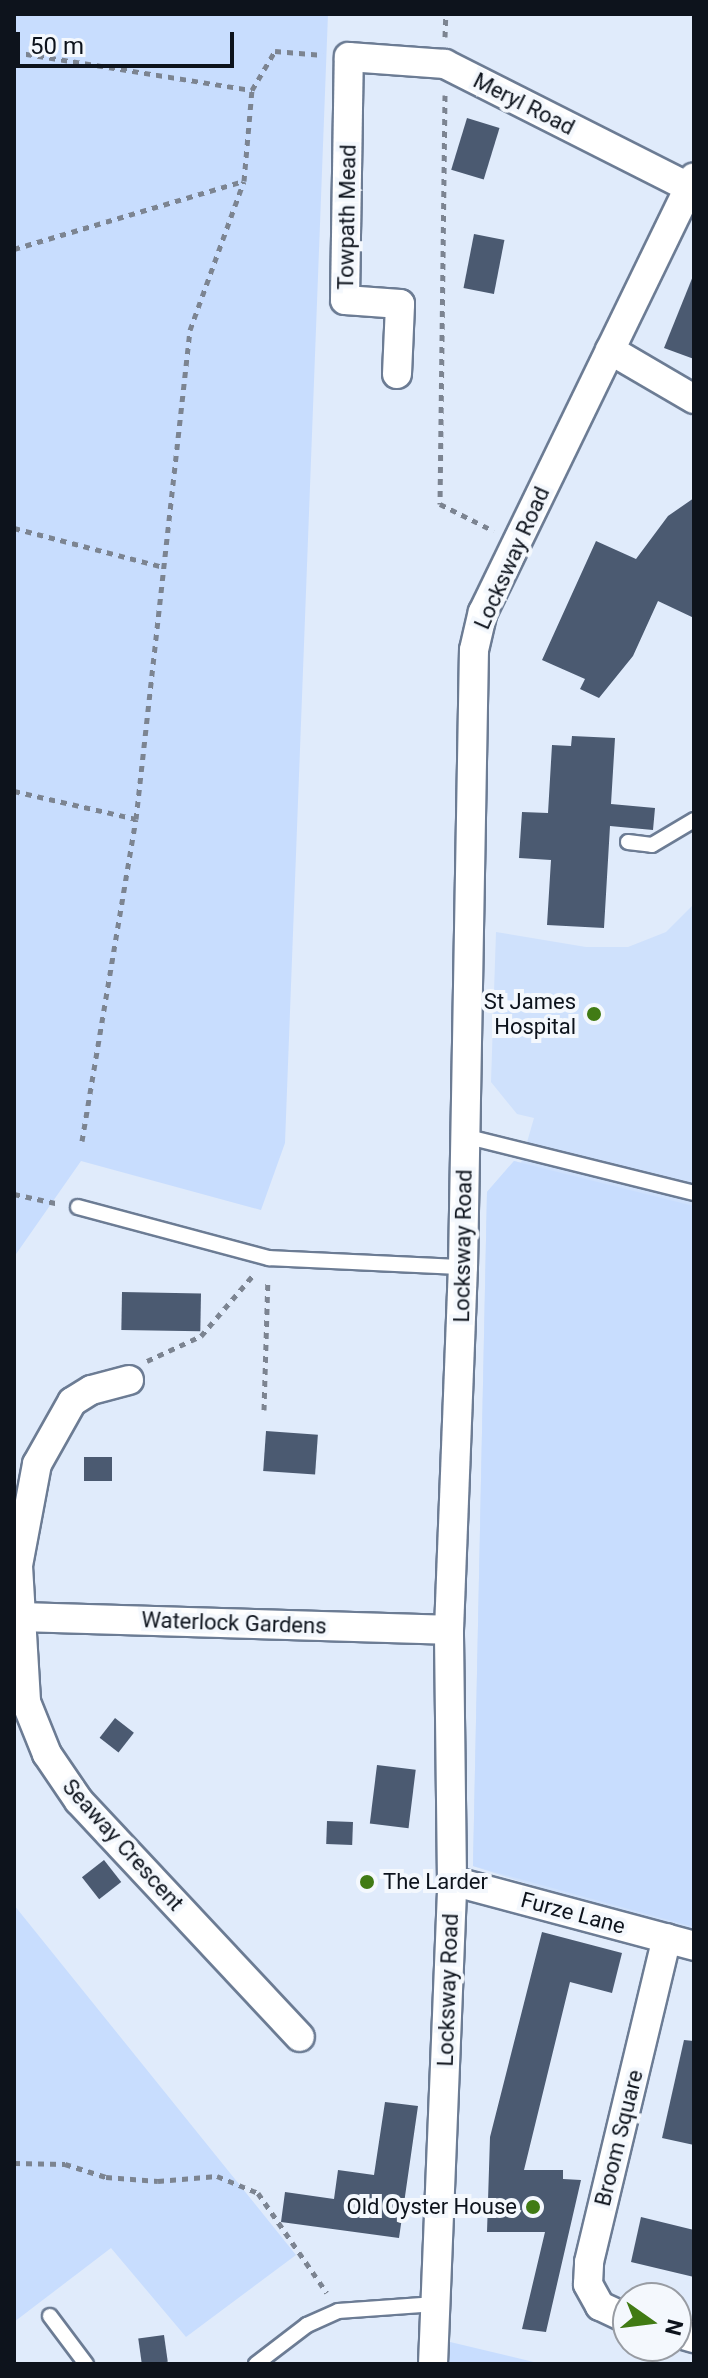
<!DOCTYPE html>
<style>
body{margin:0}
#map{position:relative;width:708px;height:2378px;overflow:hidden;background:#e0ebfb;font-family:Roboto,sans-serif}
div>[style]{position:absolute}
.built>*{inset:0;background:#cfe1fc}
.green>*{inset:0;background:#c8ddfe}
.building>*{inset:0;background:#4b5a71;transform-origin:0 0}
.path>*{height:5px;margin-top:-2.5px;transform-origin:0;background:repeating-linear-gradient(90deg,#7c8491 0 6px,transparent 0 12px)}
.roads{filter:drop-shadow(2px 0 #6c7c94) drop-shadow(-2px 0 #6c7c94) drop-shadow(0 2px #6c7c94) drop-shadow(0 -2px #6c7c94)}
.service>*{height:14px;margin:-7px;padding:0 7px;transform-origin:7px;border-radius:7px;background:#fff}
.minor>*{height:28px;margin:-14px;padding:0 14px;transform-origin:14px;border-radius:14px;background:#fff}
.dots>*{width:22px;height:22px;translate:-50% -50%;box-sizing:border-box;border:4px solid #f4f8fd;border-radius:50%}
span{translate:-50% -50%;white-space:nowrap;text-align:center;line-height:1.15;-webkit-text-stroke:8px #f4f8fd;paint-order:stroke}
.street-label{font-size:22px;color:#0d131c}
.poi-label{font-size:22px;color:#0d131c}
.right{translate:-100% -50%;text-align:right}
.left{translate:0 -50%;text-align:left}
.frame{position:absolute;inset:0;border:16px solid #0d131c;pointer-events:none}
.north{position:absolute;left:612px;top:2282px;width:80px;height:80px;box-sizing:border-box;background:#f4f8fd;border:2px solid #989ca3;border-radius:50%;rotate:104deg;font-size:22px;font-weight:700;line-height:32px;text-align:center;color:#0d131c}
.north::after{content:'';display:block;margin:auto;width:28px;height:36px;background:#417b14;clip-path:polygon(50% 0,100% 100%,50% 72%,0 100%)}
.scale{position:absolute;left:16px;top:32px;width:218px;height:36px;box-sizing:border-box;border:4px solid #0d131c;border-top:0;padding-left:10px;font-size:24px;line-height:28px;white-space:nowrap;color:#0d131c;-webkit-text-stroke:6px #f4f8fd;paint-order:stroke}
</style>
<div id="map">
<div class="built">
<div style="clip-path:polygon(694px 904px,694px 1939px,473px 1866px,487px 1192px,514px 1161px,521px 1163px,534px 1118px,517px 1114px,491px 1082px,496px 932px,586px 947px,628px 947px,666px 932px)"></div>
</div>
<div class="green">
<div style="clip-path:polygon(14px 14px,328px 14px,285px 1143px,261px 1210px,81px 1161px,14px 1257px)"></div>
<div style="clip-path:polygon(514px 1161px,694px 1206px,694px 1927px,473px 1866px,487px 1192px)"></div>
<div style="clip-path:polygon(14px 1905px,296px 2255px,186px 2337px,111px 2248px,14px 2322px)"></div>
<div style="clip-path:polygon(446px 2341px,542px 2364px,445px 2364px)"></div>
</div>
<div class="building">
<div style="left:467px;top:118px;width:34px;height:54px;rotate:17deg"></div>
<div style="left:474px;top:234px;width:31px;height:55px;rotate:11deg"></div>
<div style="clip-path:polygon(693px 276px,694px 277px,694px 359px,664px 348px)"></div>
<div style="clip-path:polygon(694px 498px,694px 618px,658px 601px,633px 656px,599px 698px,580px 689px,585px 679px,542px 660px,596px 541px,636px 559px,668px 516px)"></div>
<div style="clip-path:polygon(572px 736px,615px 738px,611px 804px,655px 808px,653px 830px,610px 826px,604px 928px,547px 925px,551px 860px,519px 858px,522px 812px,548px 813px,552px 745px,571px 746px)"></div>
<div style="left:122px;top:1292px;width:79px;height:38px;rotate:1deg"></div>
<div style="left:266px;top:1431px;width:52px;height:40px;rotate:4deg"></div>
<div style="left:84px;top:1457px;width:28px;height:24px"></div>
<div style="left:115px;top:1718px;width:24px;height:25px;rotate:38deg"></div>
<div style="left:377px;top:1765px;width:39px;height:59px;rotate:7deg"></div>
<div style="left:327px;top:1821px;width:26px;height:23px;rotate:2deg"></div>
<div style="left:104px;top:1860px;width:28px;height:28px;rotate:52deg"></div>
<div style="clip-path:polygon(542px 1932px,622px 1953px,612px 1993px,570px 1982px,524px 2170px,563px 2170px,563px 2179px,581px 2180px,546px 2332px,522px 2329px,545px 2232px,487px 2232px,490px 2137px)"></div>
<div style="clip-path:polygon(684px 2040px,694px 2041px,694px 2145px,662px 2138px)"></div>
<div style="clip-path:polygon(385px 2102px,418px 2106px,399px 2238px,281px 2222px,285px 2192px,334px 2199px,338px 2170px,374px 2175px)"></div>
<div style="clip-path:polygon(641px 2217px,694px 2230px,694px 2277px,631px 2262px)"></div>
<div style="left:164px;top:2335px;width:27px;height:26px;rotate:82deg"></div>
</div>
<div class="path">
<div style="left:445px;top:37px;width:23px;rotate:-88deg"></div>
<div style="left:14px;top:52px;width:241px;rotate:9.1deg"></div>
<div style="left:252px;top:90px;width:45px;rotate:-59.5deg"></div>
<div style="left:275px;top:51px;width:48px;rotate:4.8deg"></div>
<div style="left:445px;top:95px;width:409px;rotate:90.7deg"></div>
<div style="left:440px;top:504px;width:60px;rotate:26.6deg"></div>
<div style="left:14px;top:249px;width:239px;rotate:-16.5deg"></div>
<div style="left:14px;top:528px;width:155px;rotate:14.6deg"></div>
<div style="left:14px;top:791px;width:125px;rotate:12.9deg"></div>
<div style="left:82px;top:1141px;width:326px;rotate:-80.5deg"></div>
<div style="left:136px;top:819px;width:492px;rotate:-83.7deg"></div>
<div style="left:190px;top:330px;width:158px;rotate:-70.1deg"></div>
<div style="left:244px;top:181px;width:91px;rotate:-85deg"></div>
<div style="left:14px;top:1194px;width:47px;rotate:12.3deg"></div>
<div style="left:147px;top:1361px;width:60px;rotate:-24.8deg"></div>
<div style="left:201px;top:1336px;width:83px;rotate:-49.4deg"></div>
<div style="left:264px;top:1410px;width:131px;rotate:-88.3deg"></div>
<div style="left:14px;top:2163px;width:51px;rotate:1.1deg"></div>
<div style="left:65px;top:2164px;width:43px;rotate:17.6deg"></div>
<div style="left:106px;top:2177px;width:52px;rotate:4.4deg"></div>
<div style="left:158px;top:2181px;width:59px;rotate:-4.8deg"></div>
<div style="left:217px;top:2176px;width:44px;rotate:22.5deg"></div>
<div style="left:258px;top:2193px;width:121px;rotate:55.4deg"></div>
</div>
<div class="roads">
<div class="service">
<div style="left:628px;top:842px;width:24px;rotate:7deg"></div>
<div style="left:652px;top:845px;width:49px;rotate:-30.8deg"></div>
<div style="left:464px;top:1136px;width:237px;rotate:13.9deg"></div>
<div style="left:78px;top:1207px;width:198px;rotate:15deg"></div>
<div style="left:269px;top:1258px;width:194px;rotate:2.7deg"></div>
<div style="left:50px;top:2316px;width:60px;rotate:53.1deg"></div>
<div style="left:256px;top:2364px;width:64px;rotate:-37.4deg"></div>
<div style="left:307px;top:2325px;width:34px;rotate:-24deg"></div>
<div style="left:338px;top:2311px;width:98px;rotate:-4.1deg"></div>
</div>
<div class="minor">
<div style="left:610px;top:350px;width:97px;rotate:30.3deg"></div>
<div style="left:397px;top:374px;width:70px;rotate:-87.5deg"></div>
<div style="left:400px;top:304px;width:55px;rotate:-175.8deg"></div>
<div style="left:345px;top:300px;width:243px;rotate:-89.1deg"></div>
<div style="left:349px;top:57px;width:96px;rotate:4.2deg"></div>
<div style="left:445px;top:64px;width:273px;rotate:26.8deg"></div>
<div style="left:129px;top:1380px;width:39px;rotate:165deg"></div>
<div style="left:91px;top:1390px;width:22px;rotate:148deg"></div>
<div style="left:72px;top:1402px;width:71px;rotate:119.4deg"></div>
<div style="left:37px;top:1464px;width:104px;rotate:100.6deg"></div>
<div style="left:18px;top:1566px;width:136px;rotate:86.6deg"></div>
<div style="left:26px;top:1702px;width:56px;rotate:68deg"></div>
<div style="left:47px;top:1754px;width:57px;rotate:55.8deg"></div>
<div style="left:79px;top:1801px;width:323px;rotate:46.9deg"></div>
<div style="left:18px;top:1617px;width:431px;rotate:1.7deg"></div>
<div style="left:452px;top:1881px;width:251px;rotate:15deg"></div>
<div style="left:628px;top:2319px;width:31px;rotate:-155deg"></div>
<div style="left:600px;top:2306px;width:25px;rotate:-119deg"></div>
<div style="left:588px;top:2284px;width:22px;rotate:-87deg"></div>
<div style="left:589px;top:2262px;width:333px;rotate:-76.5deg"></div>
<div style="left:676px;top:2333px;width:19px;rotate:16deg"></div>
<div style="left:433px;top:2364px;width:483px;rotate:-87.7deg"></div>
<div style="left:452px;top:1881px;width:251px;rotate:-90.7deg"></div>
<div style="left:449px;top:1630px;width:363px;rotate:-87.8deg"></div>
<div style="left:463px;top:1267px;width:617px;rotate:-88.98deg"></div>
<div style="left:474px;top:650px;width:39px;rotate:-77deg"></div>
<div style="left:483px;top:612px;width:483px;rotate:-64.1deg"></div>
</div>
</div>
<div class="dots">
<div style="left:594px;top:1014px;background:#417b14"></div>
<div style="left:367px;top:1882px;background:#417b14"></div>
<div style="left:533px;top:2207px;background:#417b14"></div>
</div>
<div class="street-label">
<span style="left:524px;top:104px;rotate:27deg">Meryl Road</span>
<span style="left:347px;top:217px;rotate:-89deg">Towpath Mead</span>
<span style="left:512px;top:558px;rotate:-66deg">Locksway Road</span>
<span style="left:463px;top:1246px;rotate:-89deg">Locksway Road</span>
<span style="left:234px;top:1623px;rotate:2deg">Waterlock Gardens</span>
<span style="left:123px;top:1845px;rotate:48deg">Seaway Crescent</span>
<span style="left:573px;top:1913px;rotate:15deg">Furze Lane</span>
<span style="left:448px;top:1990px;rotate:-88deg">Locksway Road</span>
<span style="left:619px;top:2138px;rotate:-76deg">Broom Square</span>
</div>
<div class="poi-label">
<span class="right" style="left:576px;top:1014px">St James<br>Hospital</span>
<span class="left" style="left:383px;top:1882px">The Larder</span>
<span class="right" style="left:517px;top:2207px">Old Oyster House</span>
</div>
<div class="frame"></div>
<div class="north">N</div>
<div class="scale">50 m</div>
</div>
